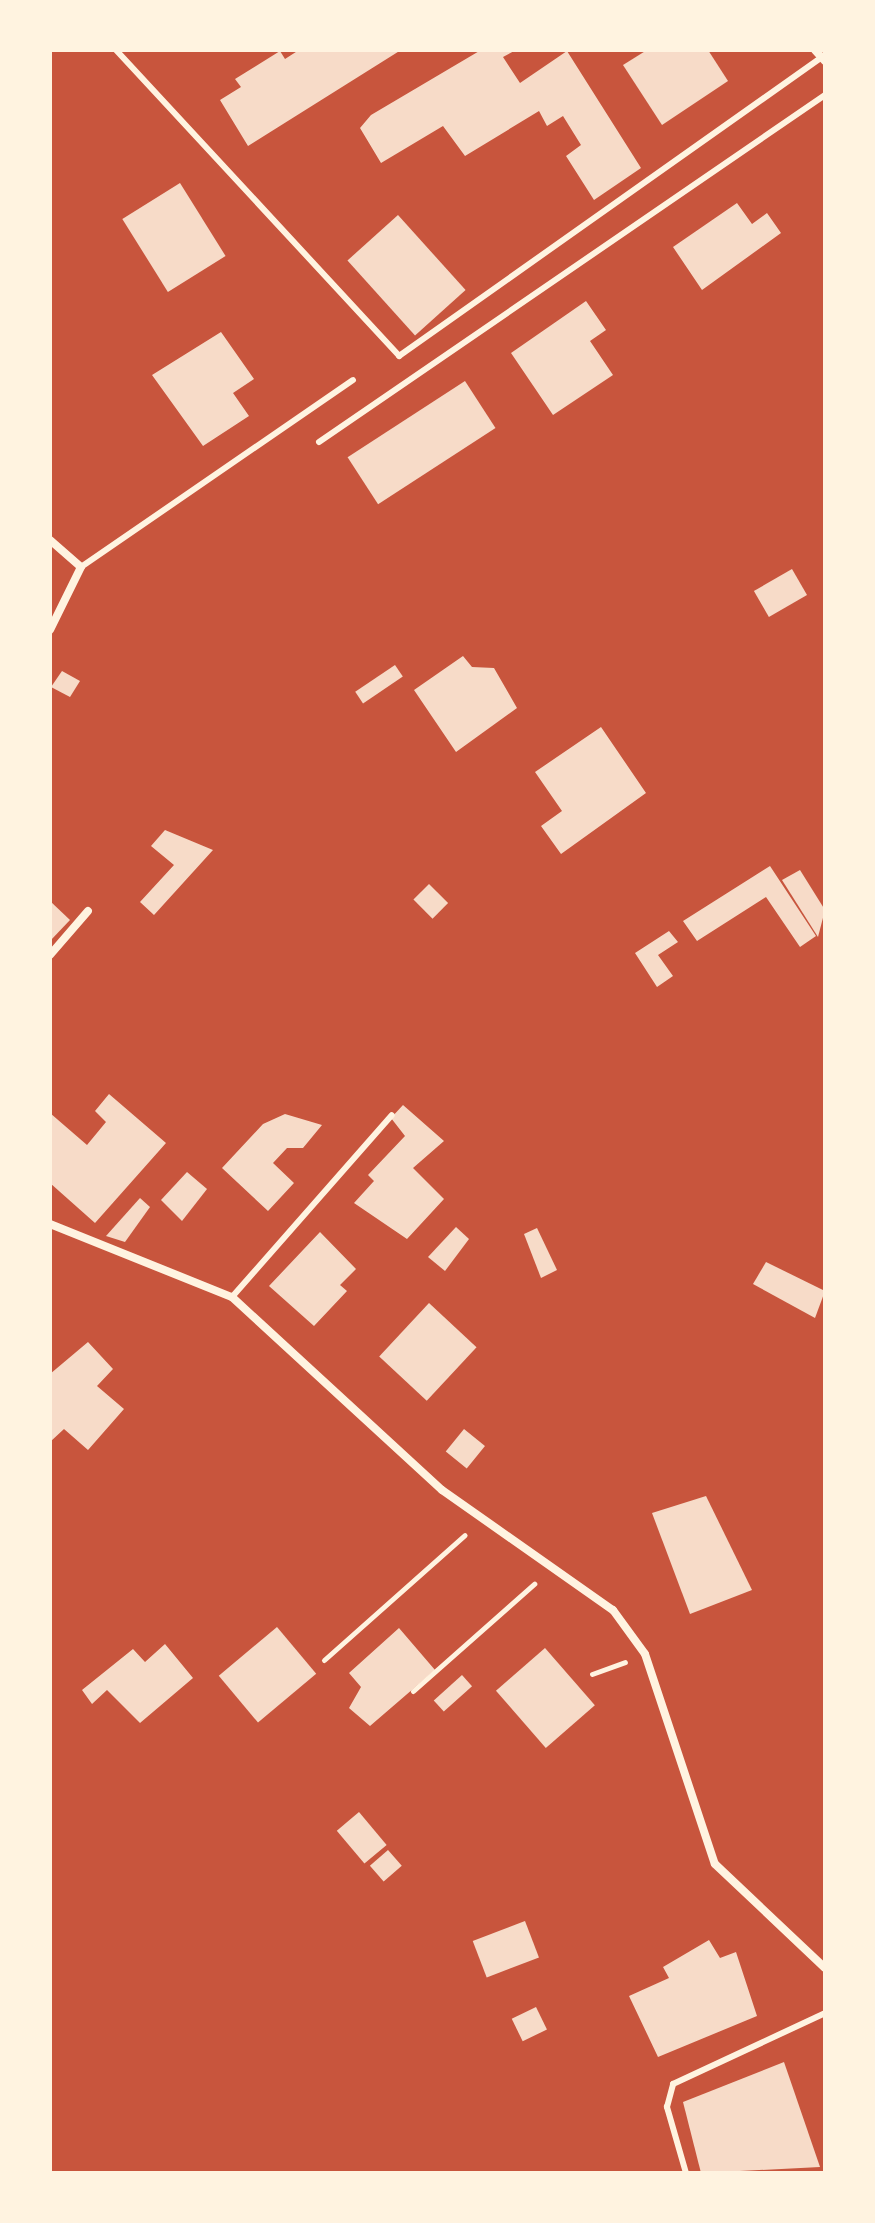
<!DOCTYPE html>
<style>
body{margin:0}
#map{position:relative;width:875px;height:2223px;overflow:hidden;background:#c8553d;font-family:"Playfair Display",serif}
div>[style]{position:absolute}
.building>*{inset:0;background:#f7dbc8;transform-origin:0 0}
.path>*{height:5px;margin:-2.5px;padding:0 2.5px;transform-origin:2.5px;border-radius:2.5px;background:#fff3e0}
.service>*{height:6px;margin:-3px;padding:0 3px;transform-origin:3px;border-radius:3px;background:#fff3e0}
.minor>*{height:8px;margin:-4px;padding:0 4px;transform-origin:4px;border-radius:4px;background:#fff3e0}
span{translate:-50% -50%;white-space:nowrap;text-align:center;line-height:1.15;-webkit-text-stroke:7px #fff3e0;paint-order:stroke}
.frame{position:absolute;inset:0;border:52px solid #fff3e0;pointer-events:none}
</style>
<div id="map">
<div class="building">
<div style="clip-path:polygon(299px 50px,401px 50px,248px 146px,220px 100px,241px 87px,235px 79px,280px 51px,285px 59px)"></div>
<div style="clip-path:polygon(481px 50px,516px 50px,503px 57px,520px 83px,567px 51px,641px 168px,594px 200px,566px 156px,581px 145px,563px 116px,547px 126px,539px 111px,465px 156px,443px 126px,381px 163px,360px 128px,371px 115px)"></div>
<div style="clip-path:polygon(647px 50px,708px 50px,728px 81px,662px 125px,623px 65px)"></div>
<div style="left:180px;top:183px;width:86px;height:68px;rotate:58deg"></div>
<div style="clip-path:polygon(737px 203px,752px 224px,767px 213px,781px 233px,702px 290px,673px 247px)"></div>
<div style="left:398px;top:215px;width:101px;height:68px;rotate:48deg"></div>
<div style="clip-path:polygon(586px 301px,606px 330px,590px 341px,613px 375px,553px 415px,511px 353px)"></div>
<div style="clip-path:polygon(221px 332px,254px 379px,233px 393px,249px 416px,203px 446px,152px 375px)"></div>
<div style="left:465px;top:381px;width:56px;height:140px;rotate:57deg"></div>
<div style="left:792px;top:569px;width:30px;height:44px;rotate:60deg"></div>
<div style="clip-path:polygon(463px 656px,472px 667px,494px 668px,517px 708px,456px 752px,414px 690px)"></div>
<div style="left:395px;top:665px;width:14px;height:48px;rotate:56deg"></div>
<div style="clip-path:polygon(62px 671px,80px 681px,70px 697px,51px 687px)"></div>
<div style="clip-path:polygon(601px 727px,646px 793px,561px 854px,541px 826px,562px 811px,535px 772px)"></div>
<div style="clip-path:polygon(165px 830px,213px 850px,154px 915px,140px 902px,174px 865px,151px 846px)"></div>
<div style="clip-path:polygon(770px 866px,816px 936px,800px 947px,766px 897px,697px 941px,683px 921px)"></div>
<div style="clip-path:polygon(800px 870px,825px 910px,818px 937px,782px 880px)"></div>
<div style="left:429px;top:884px;width:27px;height:22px;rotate:45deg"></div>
<div style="clip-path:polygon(50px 901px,70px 920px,50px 941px)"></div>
<div style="clip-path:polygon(669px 931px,678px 942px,658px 955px,673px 976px,657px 987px,635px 953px)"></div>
<div style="clip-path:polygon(109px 1094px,166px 1143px,95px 1223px,50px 1183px,50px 1113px,87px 1145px,106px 1122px,95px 1111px)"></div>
<div style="clip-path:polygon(403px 1105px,444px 1141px,413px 1168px,444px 1199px,407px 1239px,354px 1203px,374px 1181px,368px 1175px,405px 1136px,391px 1118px)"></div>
<div style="clip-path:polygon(285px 1114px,322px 1125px,303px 1148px,287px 1148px,273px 1163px,294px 1183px,268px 1211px,222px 1168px,263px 1124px)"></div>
<div style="clip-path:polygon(187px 1172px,207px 1189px,182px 1221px,161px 1200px)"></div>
<div style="clip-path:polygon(140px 1198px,150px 1207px,125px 1242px,106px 1236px)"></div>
<div style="clip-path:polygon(456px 1227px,469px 1239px,445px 1271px,428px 1257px)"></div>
<div style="clip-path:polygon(537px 1228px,557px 1270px,541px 1278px,524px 1234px)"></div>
<div style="clip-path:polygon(320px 1232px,356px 1269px,340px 1285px,347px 1291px,314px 1326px,269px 1286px)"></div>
<div style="clip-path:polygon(766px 1262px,825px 1291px,815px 1318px,753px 1284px)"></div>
<div style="left:429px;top:1303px;width:65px;height:73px;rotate:43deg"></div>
<div style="clip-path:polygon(88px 1342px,113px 1369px,97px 1386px,124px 1409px,88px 1450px,64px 1429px,50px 1442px,50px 1374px)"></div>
<div style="left:464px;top:1429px;width:27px;height:29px;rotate:39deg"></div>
<div style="clip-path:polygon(706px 1496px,752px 1590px,690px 1614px,652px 1513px)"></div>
<div style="left:277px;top:1627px;width:61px;height:76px;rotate:50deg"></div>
<div style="clip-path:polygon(399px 1628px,435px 1670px,370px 1726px,349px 1708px,361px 1687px,349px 1673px)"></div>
<div style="clip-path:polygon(165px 1644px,193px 1678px,140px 1723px,107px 1690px,92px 1704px,82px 1690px,133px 1649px,145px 1662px)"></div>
<div style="left:545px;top:1648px;width:76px;height:65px;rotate:49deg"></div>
<div style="left:462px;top:1675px;width:15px;height:38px;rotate:48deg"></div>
<div style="left:359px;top:1812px;width:43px;height:29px;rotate:50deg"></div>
<div style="left:388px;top:1850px;width:21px;height:24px;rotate:49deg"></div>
<div style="left:525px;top:1921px;width:39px;height:56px;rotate:69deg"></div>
<div style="clip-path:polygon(709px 1940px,720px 1958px,736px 1952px,757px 2016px,658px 2057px,629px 1996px,669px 1978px,663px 1967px)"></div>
<div style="left:536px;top:2007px;width:25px;height:27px;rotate:64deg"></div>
<div style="clip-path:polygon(784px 2062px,820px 2167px,701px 2173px,683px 2102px)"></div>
</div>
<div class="path">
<div style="left:324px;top:1660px;width:188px;rotate:-41.6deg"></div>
<div style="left:592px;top:1674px;width:35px;rotate:-20deg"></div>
<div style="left:413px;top:1691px;width:162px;rotate:-41.5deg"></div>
</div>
<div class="service">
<div style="left:116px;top:50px;width:417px;rotate:47.2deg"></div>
<div style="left:399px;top:356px;width:518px;rotate:-35.25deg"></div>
<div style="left:319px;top:442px;width:614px;rotate:-34.44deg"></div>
<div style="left:81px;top:567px;width:330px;rotate:-34.5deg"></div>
<div style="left:232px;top:1297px;width:242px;rotate:-48.7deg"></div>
<div style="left:686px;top:2173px;width:69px;rotate:-106.1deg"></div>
<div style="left:667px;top:2107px;width:24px;rotate:-75deg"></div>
<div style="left:673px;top:2084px;width:168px;rotate:-25deg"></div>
</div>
<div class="minor">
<div style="left:815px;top:50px;width:15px;rotate:48deg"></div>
<div style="left:50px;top:540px;width:41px;rotate:41.1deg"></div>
<div style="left:81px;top:567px;width:70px;rotate:116.2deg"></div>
<div style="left:50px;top:955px;width:58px;rotate:-49.2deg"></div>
<div style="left:50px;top:1224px;width:196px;rotate:21.9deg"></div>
<div style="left:232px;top:1297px;width:285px;rotate:42.6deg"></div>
<div style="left:442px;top:1490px;width:209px;rotate:35.1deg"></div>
<div style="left:613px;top:1610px;width:54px;rotate:54deg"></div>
<div style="left:645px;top:1654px;width:221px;rotate:71.6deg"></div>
<div style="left:715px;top:1864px;width:151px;rotate:43.4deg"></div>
</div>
<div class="frame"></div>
</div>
